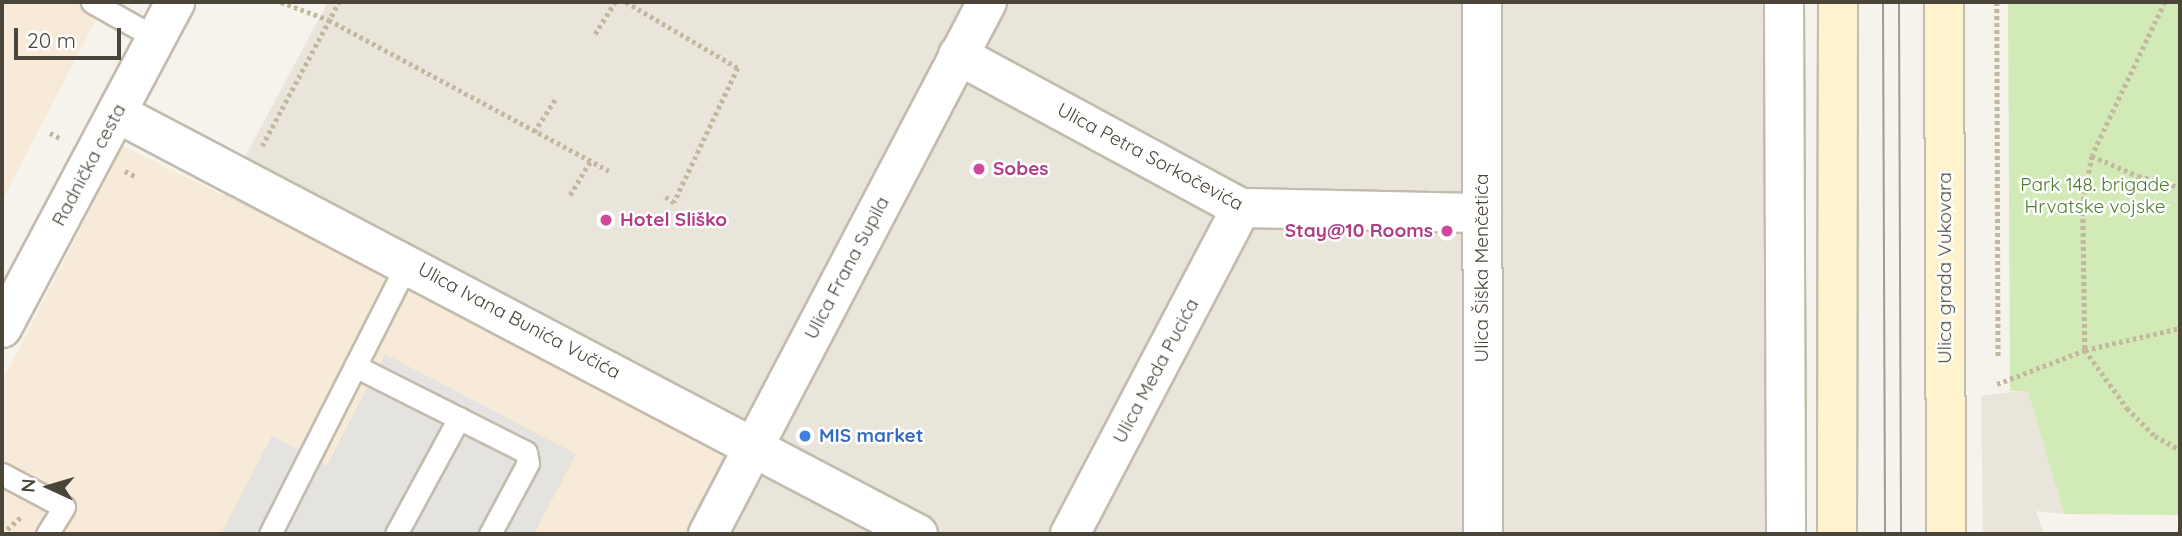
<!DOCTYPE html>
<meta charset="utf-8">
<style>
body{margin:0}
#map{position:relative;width:2182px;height:536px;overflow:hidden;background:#f6f3ec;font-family:Quicksand,sans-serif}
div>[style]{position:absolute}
.residential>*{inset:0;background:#eae5da}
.commercial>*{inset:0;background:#f7ead8}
.green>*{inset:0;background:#d2eab5}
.parking>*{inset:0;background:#e5e3e0}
.path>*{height:4.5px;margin-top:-2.25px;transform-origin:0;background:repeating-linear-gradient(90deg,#c4b79f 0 3.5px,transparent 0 7px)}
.roads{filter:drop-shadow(2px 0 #c2bbae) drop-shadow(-2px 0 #c2bbae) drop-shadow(0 2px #c2bbae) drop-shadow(0 -2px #c2bbae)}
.service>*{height:21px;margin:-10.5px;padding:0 10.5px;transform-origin:10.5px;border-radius:10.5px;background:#fff}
.minor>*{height:38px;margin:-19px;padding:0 19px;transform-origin:19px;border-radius:19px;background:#fff}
.tertiary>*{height:38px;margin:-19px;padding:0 19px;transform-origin:19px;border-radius:19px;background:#fff}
.secondary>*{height:38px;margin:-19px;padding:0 19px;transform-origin:19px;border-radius:19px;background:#fff3cd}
.tram>*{height:2px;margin:-1px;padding:0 1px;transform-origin:1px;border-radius:1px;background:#9a9a9a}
.dots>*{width:19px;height:19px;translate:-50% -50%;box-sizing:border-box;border:4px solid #fff;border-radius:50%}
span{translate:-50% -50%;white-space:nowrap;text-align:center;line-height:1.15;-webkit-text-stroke:5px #fff;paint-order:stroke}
.street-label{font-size:19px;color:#4b4439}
.hotel-label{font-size:19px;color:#b23c85;font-weight:700}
.left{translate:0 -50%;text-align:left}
.right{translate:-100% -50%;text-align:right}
.park-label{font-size:19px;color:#4a7f2a}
.shop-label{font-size:19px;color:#366cbe;font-weight:700}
.frame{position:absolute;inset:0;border:4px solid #4b4439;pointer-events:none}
.north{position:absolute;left:14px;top:452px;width:70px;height:70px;-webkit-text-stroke:5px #fff;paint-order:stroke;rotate:274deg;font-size:19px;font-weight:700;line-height:28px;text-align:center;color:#4b4439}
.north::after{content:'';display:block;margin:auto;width:24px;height:32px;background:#4b4439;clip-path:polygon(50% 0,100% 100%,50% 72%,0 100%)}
.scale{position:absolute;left:14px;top:28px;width:107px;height:32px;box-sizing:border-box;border:4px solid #4b4439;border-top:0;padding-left:9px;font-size:21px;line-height:24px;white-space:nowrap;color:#4b4439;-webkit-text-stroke:5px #fff;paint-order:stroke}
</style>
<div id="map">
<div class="residential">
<div style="clip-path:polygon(328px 2px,1777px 2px,1779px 534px,683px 534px,728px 445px,224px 196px)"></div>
<div style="clip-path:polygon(2028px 390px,2064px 514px,2036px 511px,2044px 534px,1983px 534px,1981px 396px)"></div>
</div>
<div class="commercial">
<div style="clip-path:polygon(2px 2px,105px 2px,2px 201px)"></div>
<div style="clip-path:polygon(123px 146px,728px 445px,683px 534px,2px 534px,2px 382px)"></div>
</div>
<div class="green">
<div style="clip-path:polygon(2008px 2px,2180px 2px,2180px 515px,2064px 514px,2028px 391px,2010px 391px)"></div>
</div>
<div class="parking">
<div style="clip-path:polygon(385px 354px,576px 454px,534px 534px,221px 534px,272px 436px,327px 465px)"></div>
</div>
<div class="path">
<div style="left:281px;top:2px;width:51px;rotate:20.6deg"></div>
<div style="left:329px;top:20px;width:318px;rotate:28.3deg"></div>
<div style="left:626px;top:2px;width:130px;rotate:30.5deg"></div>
<div style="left:738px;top:68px;width:149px;rotate:115.4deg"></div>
<div style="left:674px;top:203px;width:14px;rotate:-146deg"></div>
<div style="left:1997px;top:2px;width:355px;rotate:89.8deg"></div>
<div style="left:2165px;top:2px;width:170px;rotate:115.4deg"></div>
<div style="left:2092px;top:156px;width:50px;rotate:100.4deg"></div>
<div style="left:2083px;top:205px;width:145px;rotate:89.2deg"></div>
<div style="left:2085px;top:350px;width:72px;rotate:54.1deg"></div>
<div style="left:2127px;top:408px;width:40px;rotate:45deg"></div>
<div style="left:2155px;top:436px;width:29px;rotate:29deg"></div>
<div style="left:595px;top:34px;width:38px;rotate:-58deg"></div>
<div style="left:534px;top:132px;width:40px;rotate:-57.1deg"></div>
<div style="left:50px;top:133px;width:13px;rotate:27deg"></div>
<div style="left:262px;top:146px;width:163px;rotate:-61.9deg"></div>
<div style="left:2092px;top:156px;width:50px;rotate:23.5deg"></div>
<div style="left:2138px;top:176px;width:43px;rotate:14.7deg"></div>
<div style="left:125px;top:171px;width:13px;rotate:27deg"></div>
<div style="left:570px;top:195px;width:39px;rotate:-59deg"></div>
<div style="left:1997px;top:384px;width:94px;rotate:-21.1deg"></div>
<div style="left:2085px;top:350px;width:98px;rotate:-13deg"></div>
<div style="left:2px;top:534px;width:27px;rotate:-42deg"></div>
</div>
<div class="roads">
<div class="service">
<div style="left:92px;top:2px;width:73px;rotate:29.4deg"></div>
<div style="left:355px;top:366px;width:191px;rotate:26.7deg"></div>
<div style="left:526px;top:452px;width:11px;rotate:80deg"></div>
<div style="left:528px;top:463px;width:81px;rotate:118.2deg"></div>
<div style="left:2px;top:474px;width:70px;rotate:28deg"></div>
<div style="left:64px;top:507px;width:32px;rotate:122deg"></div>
<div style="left:270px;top:534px;width:305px;rotate:-63.1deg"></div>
<div style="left:396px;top:534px;width:132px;rotate:-61.5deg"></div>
</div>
<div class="minor">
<div style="left:1482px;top:2px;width:532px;rotate:89.89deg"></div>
<div style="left:1784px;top:2px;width:532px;rotate:89.78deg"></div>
<div style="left:958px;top:55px;width:322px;rotate:28.4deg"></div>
<div style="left:1241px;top:208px;width:241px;rotate:1.2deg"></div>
<div style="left:117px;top:113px;width:905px;rotate:27.73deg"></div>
<div style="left:708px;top:534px;width:601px;rotate:-62.33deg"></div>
<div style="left:1070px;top:534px;width:368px;rotate:-62.3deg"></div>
</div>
<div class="tertiary">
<div style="left:2px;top:328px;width:369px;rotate:-62deg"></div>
</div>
<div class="secondary">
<div style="left:1944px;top:2px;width:532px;rotate:89.78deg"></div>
<div style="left:1837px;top:534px;width:532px;rotate:-89.89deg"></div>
</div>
</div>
<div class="tram">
<div style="left:1883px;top:2px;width:532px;rotate:89.78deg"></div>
<div style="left:1899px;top:2px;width:532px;rotate:89.78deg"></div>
</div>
<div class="dots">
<div style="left:979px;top:169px;background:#d1479c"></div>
<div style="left:606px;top:220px;background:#d1479c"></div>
<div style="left:1447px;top:231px;background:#d1479c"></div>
<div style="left:805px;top:436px;background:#3f7fe0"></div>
</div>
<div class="street-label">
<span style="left:1150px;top:157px;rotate:28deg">Ulica Petra Sorkočevića</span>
<span style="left:89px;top:165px;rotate:-62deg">Radnička cesta</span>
<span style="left:847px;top:268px;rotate:-62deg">Ulica Frana Supila</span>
<span style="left:1482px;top:268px;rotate:-90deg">Ulica Šiška Menčetića</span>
<span style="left:1945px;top:268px;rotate:-90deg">Ulica grada Vukovara</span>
<span style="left:519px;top:321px;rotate:28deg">Ulica Ivana Bunića Vučića</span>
<span style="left:1156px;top:371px;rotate:-62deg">Ulica Meda Pucića</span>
</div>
<div class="hotel-label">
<span class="left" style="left:993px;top:169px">Sobes</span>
<span class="left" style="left:620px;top:220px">Hotel Sliško</span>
<span class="right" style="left:1433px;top:231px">Stay@10 Rooms</span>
</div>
<div class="park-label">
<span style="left:2095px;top:196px">Park 148. brigade<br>Hrvatske vojske</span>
</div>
<div class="shop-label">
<span class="left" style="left:819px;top:436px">MIS market</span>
</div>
<div class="frame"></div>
<div class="north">N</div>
<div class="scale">20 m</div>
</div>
